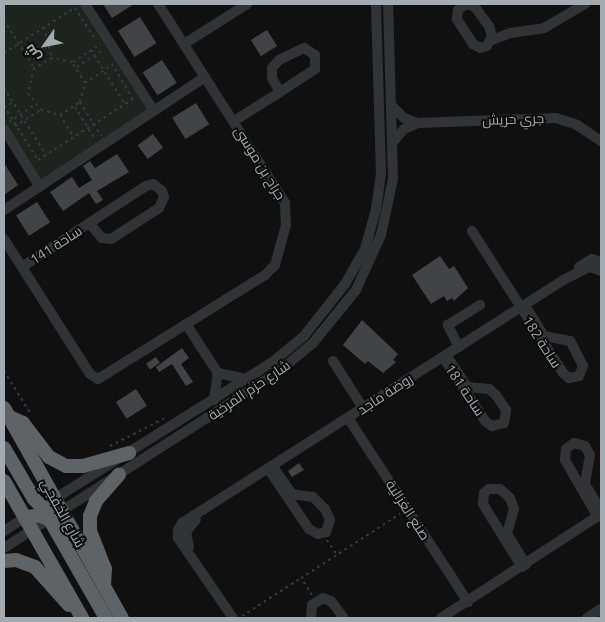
<!DOCTYPE html>
<meta charset="utf-8">
<style>
body{margin:0}
#map{position:relative;width:605px;height:622px;overflow:hidden;background:#101011;font-family:Ubuntu,Cairo,sans-serif}
div>[style]{position:absolute}
.green>*{inset:0;background:#1d241d}
.building>*{inset:0;background:#414447;transform-origin:0 0}
.path>*{height:2px;margin-top:-1px;transform-origin:0;background:repeating-linear-gradient(90deg,#373b3d 0 2.5px,transparent 0 6.5px)}
.minor>*{height:10px;margin:-5px;padding:0 5px;transform-origin:5px;border-radius:5px;background:#313436}
.highway>*{height:14px;margin:-7px;padding:0 7px;transform-origin:7px;border-radius:7px;background:#5e6367}
span{translate:-50% -50%;white-space:nowrap;text-align:center;line-height:1.15;-webkit-text-stroke:4px #0b0c0c;paint-order:stroke}
.street-label{font-size:14px;color:#a2abb1}
.frame{position:absolute;inset:0;border:5px solid #a2abb1;pointer-events:none}
.north{position:absolute;left:20px;top:20px;width:50px;height:50px;-webkit-text-stroke:4px #0b0c0c;paint-order:stroke;rotate:237deg;font-size:14px;font-weight:700;line-height:20px;text-align:center;color:#a2abb1}
.north::after{content:'';display:block;margin:auto;width:18px;height:22px;background:#a2abb1;clip-path:polygon(50% 0,100% 100%,50% 72%,0 100%)}
</style>
<div id="map">
<div class="green">
<div style="clip-path:polygon(4px 4px,83px 4px,151px 109px,42px 181px,4px 123px)"></div>
</div>
<div class="building">
<div style="clip-path:polygon(103px 4px,134px 4px,112px 18px)"></div>
<div style="left:140px;top:17px;width:31px;height:26px;rotate:58deg"></div>
<div style="left:267px;top:30px;width:19px;height:19px;rotate:58deg"></div>
<div style="left:162px;top:60px;width:27px;height:23px;rotate:57deg"></div>
<div style="left:196px;top:103px;width:25px;height:28px;rotate:58deg"></div>
<div style="left:153px;top:134px;width:17px;height:19px;rotate:54deg"></div>
<div style="clip-path:polygon(117px 154px,129px 172px,97px 191px,103px 200px,96px 204px,89px 193px,63px 211px,50px 192px,72px 177px,79px 188px,92px 180px,83px 166px,90px 161px,95px 168px)"></div>
<div style="clip-path:polygon(4px 163px,18px 185px,4px 195px)"></div>
<div style="left:37px;top:202px;width:24px;height:25px;rotate:57deg"></div>
<div style="clip-path:polygon(440px 256px,449px 269px,454px 266px,468px 288px,454px 301px,452px 298px,447px 301px,444px 296px,431px 304px,412px 275px)"></div>
<div style="clip-path:polygon(362px 320px,398px 354px,393px 360px,396px 362px,383px 373px,368px 361px,365px 364px,343px 345px)"></div>
<div style="clip-path:polygon(182px 348px,189px 358px,181px 364px,193px 382px,186px 386px,172px 364px,159px 372px,156px 367px)"></div>
<div style="left:156px;top:357px;width:7px;height:12px;rotate:56deg"></div>
<div style="left:136px;top:389px;width:20px;height:24px;rotate:57deg"></div>
<div style="clip-path:polygon(299px 463px,304px 470px,292px 477px,288px 471px)"></div>
</div>
<div class="path">
<div style="left:75px;top:8px;width:35px;rotate:57deg"></div>
<div style="left:4px;top:20px;width:57px;rotate:58deg"></div>
<div style="left:44px;top:27px;width:32px;rotate:76deg"></div>
<div style="left:91px;top:50px;width:64px;rotate:57.8deg"></div>
<div style="left:4px;top:53px;width:85px;rotate:-32.6deg"></div>
<div style="left:73px;top:62px;width:33px;rotate:-33deg"></div>
<div style="left:77px;top:67px;width:32px;rotate:-34deg"></div>
<div style="left:85px;top:83px;width:32px;rotate:-34deg"></div>
<div style="left:4px;top:88px;width:79px;rotate:57.9deg"></div>
<div style="left:80px;top:102px;width:40px;rotate:58deg"></div>
<div style="left:4px;top:106px;width:64px;rotate:57.8deg"></div>
<div style="left:38px;top:160px;width:113px;rotate:-32.7deg"></div>
<div style="left:133px;top:99px;width:41px;rotate:-121deg"></div>
<div style="left:75px;top:107px;width:38px;rotate:58deg"></div>
<div style="left:4px;top:108px;width:11px;rotate:-34deg"></div>
<div style="left:60px;top:115px;width:24px;rotate:-33deg"></div>
<div style="left:80px;top:102px;width:20px;rotate:-75deg"></div>
<div style="left:85px;top:83px;width:25px;rotate:-122deg"></div>
<div style="left:72px;top:62px;width:20px;rotate:-169deg"></div>
<div style="left:52px;top:58px;width:21px;rotate:151deg"></div>
<div style="left:34px;top:68px;width:26px;rotate:103deg"></div>
<div style="left:28px;top:93px;width:21px;rotate:53deg"></div>
<div style="left:41px;top:110px;width:20px;rotate:15deg"></div>
<div style="left:60px;top:115px;width:26px;rotate:58deg"></div>
<div style="left:9px;top:122px;width:32px;rotate:-34deg"></div>
<div style="left:15px;top:126px;width:31px;rotate:-32deg"></div>
<div style="left:4px;top:371px;width:51px;rotate:57.9deg"></div>
<div style="left:110px;top:446px;width:62px;rotate:-27deg"></div>
<div style="left:327px;top:540px;width:18px;rotate:56deg"></div>
<div style="left:312px;top:595px;width:20px;rotate:-123deg"></div>
<div style="left:301px;top:578px;width:118px;rotate:-32.9deg"></div>
<div style="left:242px;top:616px;width:70px;rotate:-32.8deg"></div>
</div>
<div class="minor">
<div style="left:85px;top:4px;width:127px;rotate:57.2deg"></div>
<div style="left:466px;top:4px;width:9px;rotate:18deg"></div>
<div style="left:475px;top:7px;width:24px;rotate:54deg"></div>
<div style="left:489px;top:26px;width:10px;rotate:73deg"></div>
<div style="left:492px;top:36px;width:11px;rotate:117deg"></div>
<div style="left:487px;top:46px;width:7px;rotate:164deg"></div>
<div style="left:480px;top:48px;width:8px;rotate:-150deg"></div>
<div style="left:473px;top:44px;width:30px;rotate:-123deg"></div>
<div style="left:457px;top:19px;width:9px;rotate:-84deg"></div>
<div style="left:458px;top:10px;width:10px;rotate:-37deg"></div>
<div style="left:492px;top:40px;width:19px;rotate:-21deg"></div>
<div style="left:510px;top:33px;width:34px;rotate:-8deg"></div>
<div style="left:544px;top:28px;width:48px;rotate:-30.3deg"></div>
<div style="left:184px;top:44px;width:75px;rotate:-32.4deg"></div>
<div style="left:304px;top:48px;width:13px;rotate:32deg"></div>
<div style="left:315px;top:55px;width:14px;rotate:90deg"></div>
<div style="left:315px;top:69px;width:42px;rotate:146.7deg"></div>
<div style="left:280px;top:92px;width:16px;rotate:-120deg"></div>
<div style="left:272px;top:78px;width:10px;rotate:-90deg"></div>
<div style="left:272px;top:68px;width:11px;rotate:-49deg"></div>
<div style="left:279px;top:60px;width:28px;rotate:-26deg"></div>
<div style="left:393px;top:107px;width:16px;rotate:45deg"></div>
<div style="left:404px;top:118px;width:15px;rotate:20deg"></div>
<div style="left:418px;top:123px;width:138px;rotate:-2.1deg"></div>
<div style="left:556px;top:118px;width:22px;rotate:18deg"></div>
<div style="left:577px;top:125px;width:29px;rotate:34deg"></div>
<div style="left:234px;top:121px;width:54px;rotate:-32.2deg"></div>
<div style="left:4px;top:129px;width:68px;rotate:58.2deg"></div>
<div style="left:394px;top:141px;width:16px;rotate:-50deg"></div>
<div style="left:404px;top:129px;width:15px;rotate:-23deg"></div>
<div style="left:4px;top:210px;width:241px;rotate:-33.5deg"></div>
<div style="left:472px;top:231px;width:169px;rotate:57.3deg"></div>
<div style="left:563px;top:373px;width:8px;rotate:40deg"></div>
<div style="left:569px;top:378px;width:10px;rotate:-11deg"></div>
<div style="left:579px;top:376px;width:11px;rotate:-68deg"></div>
<div style="left:583px;top:366px;width:28px;rotate:-117deg"></div>
<div style="left:570px;top:341px;width:26px;rotate:-169deg"></div>
<div style="left:544px;top:336px;width:36px;rotate:-122deg"></div>
<div style="left:4px;top:239px;width:160px;rotate:57.5deg"></div>
<div style="left:90px;top:374px;width:9px;rotate:32deg"></div>
<div style="left:98px;top:379px;width:197px;rotate:-31.9deg"></div>
<div style="left:265px;top:275px;width:14px;rotate:-45deg"></div>
<div style="left:275px;top:265px;width:41px;rotate:-74.6deg"></div>
<div style="left:286px;top:225px;width:22px;rotate:-93deg"></div>
<div style="left:285px;top:203px;width:236px;rotate:-122.5deg"></div>
<div style="left:22px;top:267px;width:148px;rotate:-33.2deg"></div>
<div style="left:146px;top:186px;width:7px;rotate:-16deg"></div>
<div style="left:153px;top:184px;width:11px;rotate:38deg"></div>
<div style="left:162px;top:191px;width:6px;rotate:72deg"></div>
<div style="left:164px;top:197px;width:12px;rotate:114deg"></div>
<div style="left:159px;top:208px;width:57px;rotate:147.1deg"></div>
<div style="left:111px;top:239px;width:9px;rotate:-174deg"></div>
<div style="left:102px;top:238px;width:20px;rotate:-131deg"></div>
<div style="left:579px;top:267px;width:15px;rotate:-32deg"></div>
<div style="left:592px;top:259px;width:9px;rotate:18deg"></div>
<div style="left:186px;top:324px;width:59px;rotate:56.9deg"></div>
<div style="left:218px;top:373px;width:30px;rotate:12deg"></div>
<div style="left:459px;top:347px;width:25px;rotate:-117deg"></div>
<div style="left:448px;top:325px;width:38px;rotate:-32deg"></div>
<div style="left:443px;top:357px;width:77px;rotate:56.7deg"></div>
<div style="left:485px;top:421px;width:9px;rotate:36deg"></div>
<div style="left:492px;top:426px;width:12px;rotate:-14deg"></div>
<div style="left:504px;top:423px;width:13px;rotate:-81deg"></div>
<div style="left:506px;top:410px;width:18px;rotate:-124deg"></div>
<div style="left:496px;top:395px;width:9px;rotate:-139deg"></div>
<div style="left:489px;top:389px;width:22px;rotate:-175deg"></div>
<div style="left:467px;top:387px;width:38px;rotate:-123deg"></div>
<div style="left:333px;top:361px;width:56px;rotate:57.4deg"></div>
<div style="left:214px;top:400px;width:27px;rotate:-82deg"></div>
<div style="left:348px;top:418px;width:220px;rotate:56.9deg"></div>
<div style="left:269px;top:470px;width:71px;rotate:55.9deg"></div>
<div style="left:309px;top:529px;width:10px;rotate:29deg"></div>
<div style="left:318px;top:534px;width:8px;rotate:-14deg"></div>
<div style="left:326px;top:532px;width:13px;rotate:-72deg"></div>
<div style="left:330px;top:520px;width:12px;rotate:-114deg"></div>
<div style="left:325px;top:509px;width:17px;rotate:-135deg"></div>
<div style="left:313px;top:497px;width:21px;rotate:-172deg"></div>
<div style="left:292px;top:494px;width:33px;rotate:-125deg"></div>
<div style="left:51px;top:501px;width:260px;rotate:-32.1deg"></div>
<div style="left:271px;top:363px;width:43px;rotate:-39.3deg"></div>
<div style="left:304px;top:336px;width:66px;rotate:-51.7deg"></div>
<div style="left:345px;top:284px;width:40px;rotate:-60.3deg"></div>
<div style="left:365px;top:249px;width:41px;rotate:-74.6deg"></div>
<div style="left:376px;top:209px;width:35px;rotate:-82deg"></div>
<div style="left:381px;top:174px;width:170px;rotate:-91.7deg"></div>
<div style="left:598px;top:517px;width:66px;rotate:-120.1deg"></div>
<div style="left:565px;top:460px;width:11px;rotate:-85deg"></div>
<div style="left:566px;top:449px;width:10px;rotate:-37deg"></div>
<div style="left:574px;top:443px;width:11px;rotate:15deg"></div>
<div style="left:585px;top:446px;width:10px;rotate:61deg"></div>
<div style="left:590px;top:455px;width:29px;rotate:100deg"></div>
<div style="left:585px;top:484px;width:31px;rotate:59deg"></div>
<div style="left:4px;top:531px;width:31px;rotate:-33deg"></div>
<div style="left:189px;top:547px;width:15px;rotate:-101deg"></div>
<div style="left:186px;top:532px;width:16px;rotate:-52deg"></div>
<div style="left:4px;top:548px;width:324px;rotate:-32.7deg"></div>
<div style="left:277px;top:373px;width:47px;rotate:-39.8deg"></div>
<div style="left:313px;top:343px;width:68px;rotate:-50.9deg"></div>
<div style="left:356px;top:290px;width:60px;rotate:-65.6deg"></div>
<div style="left:381px;top:235px;width:57px;rotate:-77.9deg"></div>
<div style="left:393px;top:179px;width:175px;rotate:-91.6deg"></div>
<div style="left:522px;top:567px;width:74px;rotate:-121.8deg"></div>
<div style="left:483px;top:504px;width:11px;rotate:-85deg"></div>
<div style="left:484px;top:493px;width:6px;rotate:-39deg"></div>
<div style="left:489px;top:489px;width:11px"></div>
<div style="left:500px;top:489px;width:13px;rotate:42deg"></div>
<div style="left:510px;top:498px;width:12px;rotate:70deg"></div>
<div style="left:514px;top:509px;width:26px;rotate:106deg"></div>
<div style="left:507px;top:534px;width:36px;rotate:58deg"></div>
<div style="left:233px;top:618px;width:97px;rotate:-124.5deg"></div>
<div style="left:178px;top:538px;width:8px;rotate:-90deg"></div>
<div style="left:178px;top:530px;width:8px;rotate:-60deg"></div>
<div style="left:182px;top:523px;width:452px;rotate:-32.5deg"></div>
<div style="left:563px;top:280px;width:30px;rotate:-26deg"></div>
<div style="left:590px;top:267px;width:12px;rotate:20deg"></div>
<div style="left:311px;top:618px;width:13px;rotate:-86deg"></div>
<div style="left:312px;top:605px;width:13px;rotate:-32deg"></div>
<div style="left:323px;top:598px;width:9px;rotate:21deg"></div>
<div style="left:331px;top:601px;width:21px;rotate:53deg"></div>
<div style="left:441px;top:618px;width:191px;rotate:-33deg"></div>
<div style="left:587px;top:618px;width:17px;rotate:-33deg"></div>
</div>
<div class="highway">
<div style="left:4px;top:408px;width:241px;rotate:60.7deg"></div>
<div style="left:10px;top:417px;width:14px;rotate:25deg"></div>
<div style="left:23px;top:423px;width:43px;rotate:52.6deg"></div>
<div style="left:49px;top:457px;width:19px;rotate:28deg"></div>
<div style="left:66px;top:466px;width:17px"></div>
<div style="left:83px;top:466px;width:48px;rotate:-15.8deg"></div>
<div style="left:4px;top:448px;width:59px;rotate:59.5deg"></div>
<div style="left:34px;top:499px;width:11px;rotate:45deg"></div>
<div style="left:42px;top:507px;width:16px;rotate:18deg"></div>
<div style="left:4px;top:481px;width:158px;rotate:60.3deg"></div>
<div style="left:25px;top:518px;width:14px;rotate:-12deg"></div>
<div style="left:39px;top:515px;width:12px;rotate:24deg"></div>
<div style="left:50px;top:520px;width:113px;rotate:60.3deg"></div>
<div style="left:4px;top:561px;width:12px;rotate:-5deg"></div>
<div style="left:16px;top:560px;width:20px;rotate:20deg"></div>
<div style="left:35px;top:567px;width:51px;rotate:48.2deg"></div>
<div style="left:104px;top:586px;width:17px;rotate:-87deg"></div>
<div style="left:105px;top:569px;width:41px;rotate:-111.5deg"></div>
<div style="left:90px;top:531px;width:15px;rotate:-90deg"></div>
<div style="left:90px;top:516px;width:16px;rotate:-68deg"></div>
<div style="left:96px;top:501px;width:35px;rotate:-49deg"></div>
</div>
<div class="street-label">
<span style="left:513px;top:119px;rotate:-2deg">جري حريش</span>
<span style="left:260px;top:163px;rotate:58deg">جراح بن موسى</span>
<span style="left:56px;top:245px;rotate:-33deg">ساحة 141</span>
<span style="left:542px;top:342px;rotate:57deg">ساحة 182</span>
<span style="left:249px;top:390px;rotate:-34deg">شارع حزم المرخية</span>
<span style="left:465px;top:390px;rotate:56deg">ساحة 181</span>
<span style="left:385px;top:394px;rotate:-33deg">روضة ماجد</span>
<span style="left:408px;top:510px;rotate:57deg">صنع الغزالية</span>
<span style="left:63px;top:513px;rotate:61deg">شارع الخفجي</span>
</div>
<div class="frame"></div>
<div class="north">ش</div>
</div>
